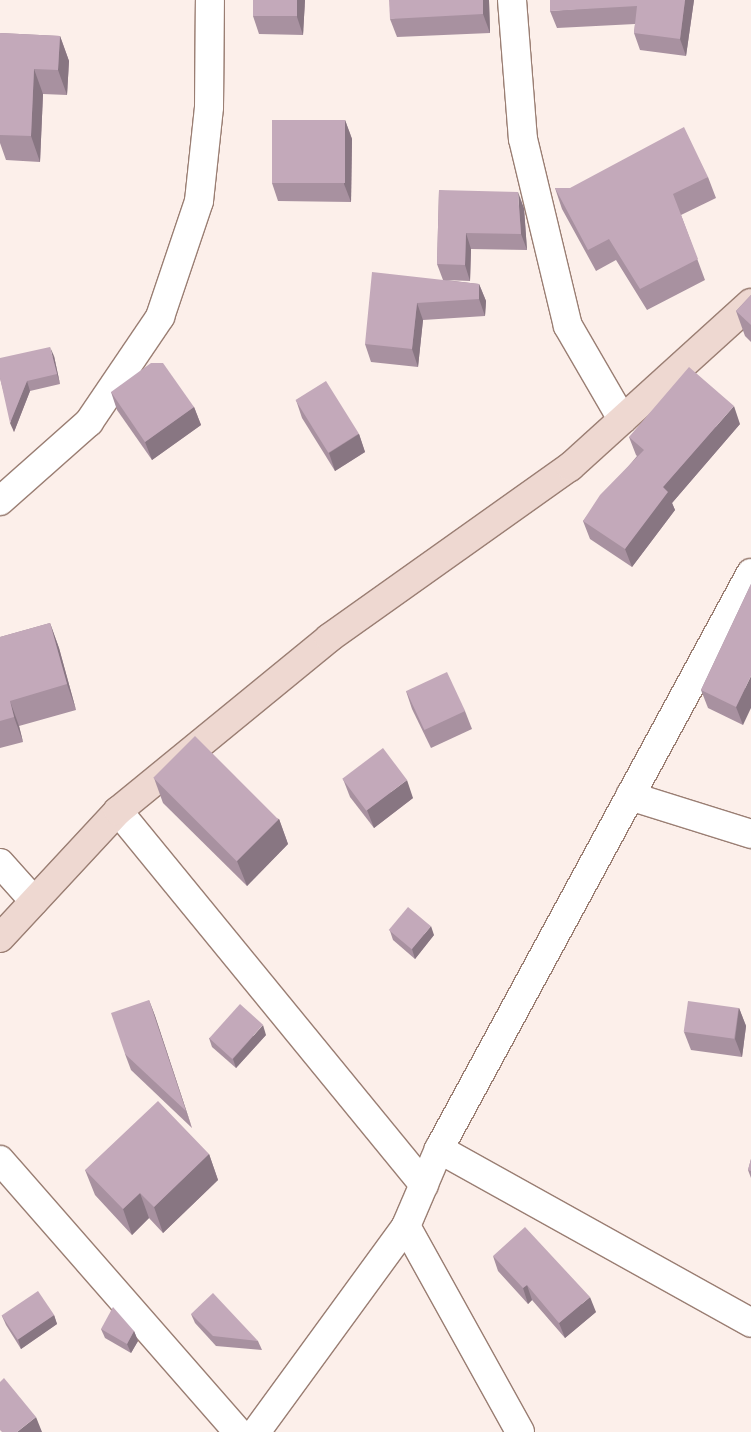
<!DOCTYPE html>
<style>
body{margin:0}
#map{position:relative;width:751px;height:1432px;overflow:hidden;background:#fcefea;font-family:"PT Sans",sans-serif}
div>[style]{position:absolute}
.roads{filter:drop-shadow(1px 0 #9a7e73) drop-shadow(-1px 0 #9a7e73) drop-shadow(0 1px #9a7e73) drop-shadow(0 -1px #9a7e73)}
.street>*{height:28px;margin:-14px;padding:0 14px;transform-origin:14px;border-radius:14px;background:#fff}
.secondary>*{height:28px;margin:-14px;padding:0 14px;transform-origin:14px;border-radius:14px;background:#eed8d1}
.wall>*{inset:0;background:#a891a0}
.shaded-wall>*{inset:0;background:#887682}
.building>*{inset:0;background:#c3a9ba;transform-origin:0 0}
span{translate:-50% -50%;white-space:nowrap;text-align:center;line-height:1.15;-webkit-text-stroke:4px #fff;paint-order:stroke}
</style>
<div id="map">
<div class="roads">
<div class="street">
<div style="left:512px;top:0;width:139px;rotate:85.5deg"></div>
<div style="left:523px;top:139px;width:192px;rotate:76.5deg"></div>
<div style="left:568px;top:326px;width:108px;rotate:59.9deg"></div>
<div style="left:0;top:501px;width:119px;rotate:-41.6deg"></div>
<div style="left:89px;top:422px;width:127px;rotate:-55.9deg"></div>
<div style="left:160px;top:317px;width:122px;rotate:-71.4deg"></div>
<div style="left:199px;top:201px;width:95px;rotate:-83.9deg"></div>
<div style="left:209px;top:107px;width:107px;rotate:-89.5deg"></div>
<div style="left:630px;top:796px;width:127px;rotate:17.4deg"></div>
<div style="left:118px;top:811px;width:483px;rotate:50.7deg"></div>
<div style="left:0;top:863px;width:51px;rotate:48.2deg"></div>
<div style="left:439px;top:1149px;width:357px;rotate:29.1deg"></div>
<div style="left:0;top:1160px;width:361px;rotate:48.8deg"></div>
<div style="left:406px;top:1226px;width:235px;rotate:61deg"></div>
<div style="left:256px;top:1432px;width:255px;rotate:-53.9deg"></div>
<div style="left:406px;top:1226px;width:84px;rotate:-66.8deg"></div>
<div style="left:439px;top:1149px;width:655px;rotate:-61.56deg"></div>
</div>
<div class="secondary">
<div style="left:0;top:938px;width:173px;rotate:-47.1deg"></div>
<div style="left:118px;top:811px;width:273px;rotate:-39.3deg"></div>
<div style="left:329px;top:638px;width:296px;rotate:-35.4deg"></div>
<div style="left:570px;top:467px;width:244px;rotate:-42.2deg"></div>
</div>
</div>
<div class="wall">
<div style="clip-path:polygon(305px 0,303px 35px,259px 34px,253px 16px)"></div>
<div style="clip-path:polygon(489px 0,490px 33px,397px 37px,390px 19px)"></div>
<div style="clip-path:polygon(694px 0,686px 56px,640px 50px,634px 33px,635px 24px,557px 28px,550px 11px)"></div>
<div style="clip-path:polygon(0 33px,60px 36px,69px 61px,67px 95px,43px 94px,40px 162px,6px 160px,0 143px)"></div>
<div style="clip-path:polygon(345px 120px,352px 139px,351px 202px,278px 201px,272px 183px)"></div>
<div style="clip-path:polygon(708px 177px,716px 198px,681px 215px,705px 280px,647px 310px,616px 260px,596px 271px,562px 209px,555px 188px,570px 188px)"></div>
<div style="clip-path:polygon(439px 190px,524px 208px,527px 250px,471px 249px,470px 281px,446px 280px,479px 284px,486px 301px,485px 316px,423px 320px,418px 367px,371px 362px,365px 344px,443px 280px,437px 264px)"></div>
<div style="clip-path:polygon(751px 295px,751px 342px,745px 336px,736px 311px)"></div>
<div style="clip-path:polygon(54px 356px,60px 384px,30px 391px,14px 432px,0 378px)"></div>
<div style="clip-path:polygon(111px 392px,194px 407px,201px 425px,152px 460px,117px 410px)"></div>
<div style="clip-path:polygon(296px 400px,359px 434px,365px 452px,335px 471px,302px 418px)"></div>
<div style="clip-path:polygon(740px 424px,672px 503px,675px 510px,632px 567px,590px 539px,583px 521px,637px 456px,636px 455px,629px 437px)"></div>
<div style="clip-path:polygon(751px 584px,743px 725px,708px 708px,701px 690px)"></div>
<div style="clip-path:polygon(50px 623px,59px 648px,76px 710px,19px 726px,23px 742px,0 748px,0 637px)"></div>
<div style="clip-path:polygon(406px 691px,465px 711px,472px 729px,431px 748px,412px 709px)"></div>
<div style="clip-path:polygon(154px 778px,279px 819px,288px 844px,247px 886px,163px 803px)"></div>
<div style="clip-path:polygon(343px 779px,413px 798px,374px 828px,350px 797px)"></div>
<div style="clip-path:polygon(390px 931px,434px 935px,415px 959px,393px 940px)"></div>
<div style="clip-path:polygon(149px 1000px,155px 1016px,192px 1128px,131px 1070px,125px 1054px)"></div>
<div style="clip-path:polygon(739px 1008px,746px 1026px,742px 1057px,691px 1050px,684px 1032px)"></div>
<div style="clip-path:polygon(266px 1035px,236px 1068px,212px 1047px,209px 1038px)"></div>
<div style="clip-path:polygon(209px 1154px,218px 1180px,163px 1233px,149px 1218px,132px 1235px,95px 1195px,85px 1170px)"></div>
<div style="clip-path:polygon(751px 1159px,751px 1178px,748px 1170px)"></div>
<div style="clip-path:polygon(493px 1256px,596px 1312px,565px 1338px,532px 1300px,528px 1304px,498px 1271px)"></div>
<div style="clip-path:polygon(191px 1314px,258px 1341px,262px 1350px,216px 1346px,195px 1323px)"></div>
<div style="clip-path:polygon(54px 1315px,57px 1324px,21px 1349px,6px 1325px,2px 1316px)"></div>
<div style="clip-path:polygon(101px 1329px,134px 1331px,138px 1341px,131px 1353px,105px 1338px)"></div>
</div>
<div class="shaded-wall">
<div style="clip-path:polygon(297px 0,305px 0,303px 35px,297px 17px)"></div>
<div style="clip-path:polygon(483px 0,489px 0,490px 33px,483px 14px)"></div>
<div style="clip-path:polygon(685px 0,694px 0,686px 56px,680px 39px)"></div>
<div style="clip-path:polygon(60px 36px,69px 61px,67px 95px,58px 70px)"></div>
<div style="clip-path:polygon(34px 69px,43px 94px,40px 162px,31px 136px)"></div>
<div style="clip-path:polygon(345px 120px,352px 139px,351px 202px,344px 184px)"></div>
<div style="clip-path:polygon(518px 192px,524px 208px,527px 250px,521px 234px)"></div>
<div style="clip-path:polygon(466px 233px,471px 249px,470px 281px,465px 265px)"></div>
<div style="clip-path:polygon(479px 284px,486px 301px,485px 316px,479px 299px)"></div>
<div style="clip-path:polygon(417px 303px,423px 320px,418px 367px,412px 349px)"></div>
<div style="clip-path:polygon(50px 347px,54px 356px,60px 384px,57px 374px)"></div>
<div style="clip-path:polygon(27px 381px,30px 391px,14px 432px,10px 423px)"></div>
<div style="clip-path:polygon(734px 406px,740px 424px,672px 503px,675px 510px,632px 567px,625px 549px,663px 487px)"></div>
<div style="clip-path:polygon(194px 407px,201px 425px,152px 460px,145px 442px)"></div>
<div style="clip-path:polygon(359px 434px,365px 452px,335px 471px,329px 453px)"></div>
<div style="clip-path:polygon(50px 623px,59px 648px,76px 710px,67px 684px)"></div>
<div style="clip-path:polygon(751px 676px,751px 708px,743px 725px,736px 707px)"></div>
<div style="clip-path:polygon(10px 701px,19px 726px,23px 742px,14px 717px)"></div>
<div style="clip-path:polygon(407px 780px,413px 798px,374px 828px,367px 810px)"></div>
<div style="clip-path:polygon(279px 819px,288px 844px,247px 886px,237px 861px)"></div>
<div style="clip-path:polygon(431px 926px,434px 935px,415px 959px,412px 949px)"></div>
<div style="clip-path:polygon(149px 1000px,155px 1016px,192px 1128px,186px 1111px)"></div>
<div style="clip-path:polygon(739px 1008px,746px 1026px,742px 1057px,735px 1039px)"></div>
<div style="clip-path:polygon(263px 1025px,266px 1035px,236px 1068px,233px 1059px)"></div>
<div style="clip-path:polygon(209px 1154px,218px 1180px,163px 1233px,154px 1207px)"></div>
<div style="clip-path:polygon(140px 1193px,149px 1218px,132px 1235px,123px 1209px)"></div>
<div style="clip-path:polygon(527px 1285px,532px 1300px,528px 1304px,523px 1288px)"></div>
<div style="clip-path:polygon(590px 1297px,596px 1312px,565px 1338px,559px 1323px)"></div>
<div style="clip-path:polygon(54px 1315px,57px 1324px,21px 1349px,18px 1339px)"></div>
<div style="clip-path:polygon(134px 1331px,138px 1341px,131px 1353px,127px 1344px)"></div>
<div style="clip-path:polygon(36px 1417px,42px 1432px,17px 1432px)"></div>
</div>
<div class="building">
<div style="left:253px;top:0;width:44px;height:16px"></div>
<div style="clip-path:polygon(389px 0,483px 0,483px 14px,390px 19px)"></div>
<div style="clip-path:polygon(550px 0,685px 0,680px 39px,634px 33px,637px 6px,550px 11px)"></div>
<div style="clip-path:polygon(0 33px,60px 36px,58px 70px,34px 69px,31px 136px,0 135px)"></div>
<div style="left:272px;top:120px;width:73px;height:63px"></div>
<div style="clip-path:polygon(684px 127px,708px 177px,673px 194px,698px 259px,640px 289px,609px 239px,588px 250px,555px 188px,570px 188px)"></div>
<div style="clip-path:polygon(439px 190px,518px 192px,521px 234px,466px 233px,465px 265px,437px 264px)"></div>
<div style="clip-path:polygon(372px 272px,479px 284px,479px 299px,417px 303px,412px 349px,365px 344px)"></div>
<div style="clip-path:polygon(751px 295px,751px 325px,736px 311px)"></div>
<div style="clip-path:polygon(50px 347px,57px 374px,27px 381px,10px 423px,0 378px,0 358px)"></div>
<div style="clip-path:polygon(151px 363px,163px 363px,194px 407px,145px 442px,111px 392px)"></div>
<div style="clip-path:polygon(689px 367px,734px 406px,663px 487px,668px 492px,625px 549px,583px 521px,600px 495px,644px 450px,629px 437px)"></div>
<div style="left:326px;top:381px;width:62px;height:36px;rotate:58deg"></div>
<div style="clip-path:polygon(751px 584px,751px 676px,736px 707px,701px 690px)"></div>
<div style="clip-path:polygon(50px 623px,67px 684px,10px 701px,14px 717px,0 721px,0 637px)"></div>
<div style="left:447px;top:672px;width:43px;height:45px;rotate:65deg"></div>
<div style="left:195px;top:736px;width:118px;height:59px;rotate:45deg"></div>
<div style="left:383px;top:748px;width:40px;height:51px;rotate:53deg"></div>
<div style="left:408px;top:907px;width:30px;height:30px;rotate:40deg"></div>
<div style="clip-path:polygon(149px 1000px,186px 1111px,125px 1054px,111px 1013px)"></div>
<div style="left:688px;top:1001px;width:51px;height:31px;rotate:8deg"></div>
<div style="left:240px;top:1004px;width:31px;height:46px;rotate:42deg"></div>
<div style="clip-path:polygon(158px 1101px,209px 1154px,154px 1207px,140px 1193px,123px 1209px,85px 1170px)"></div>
<div style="clip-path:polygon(751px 1159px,751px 1171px,748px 1170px)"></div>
<div style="clip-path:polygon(525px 1227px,590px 1297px,559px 1323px,527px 1285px,523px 1288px,493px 1256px)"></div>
<div style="left:38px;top:1291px;width:29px;height:44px;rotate:56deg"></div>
<div style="clip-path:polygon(213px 1293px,258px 1341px,213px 1336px,191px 1314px)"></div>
<div style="clip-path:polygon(113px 1307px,134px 1331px,127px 1344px,101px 1329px)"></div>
<div style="clip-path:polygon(4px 1378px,36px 1417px,17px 1432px,2px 1432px,0 1430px,0 1382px)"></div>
</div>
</div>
